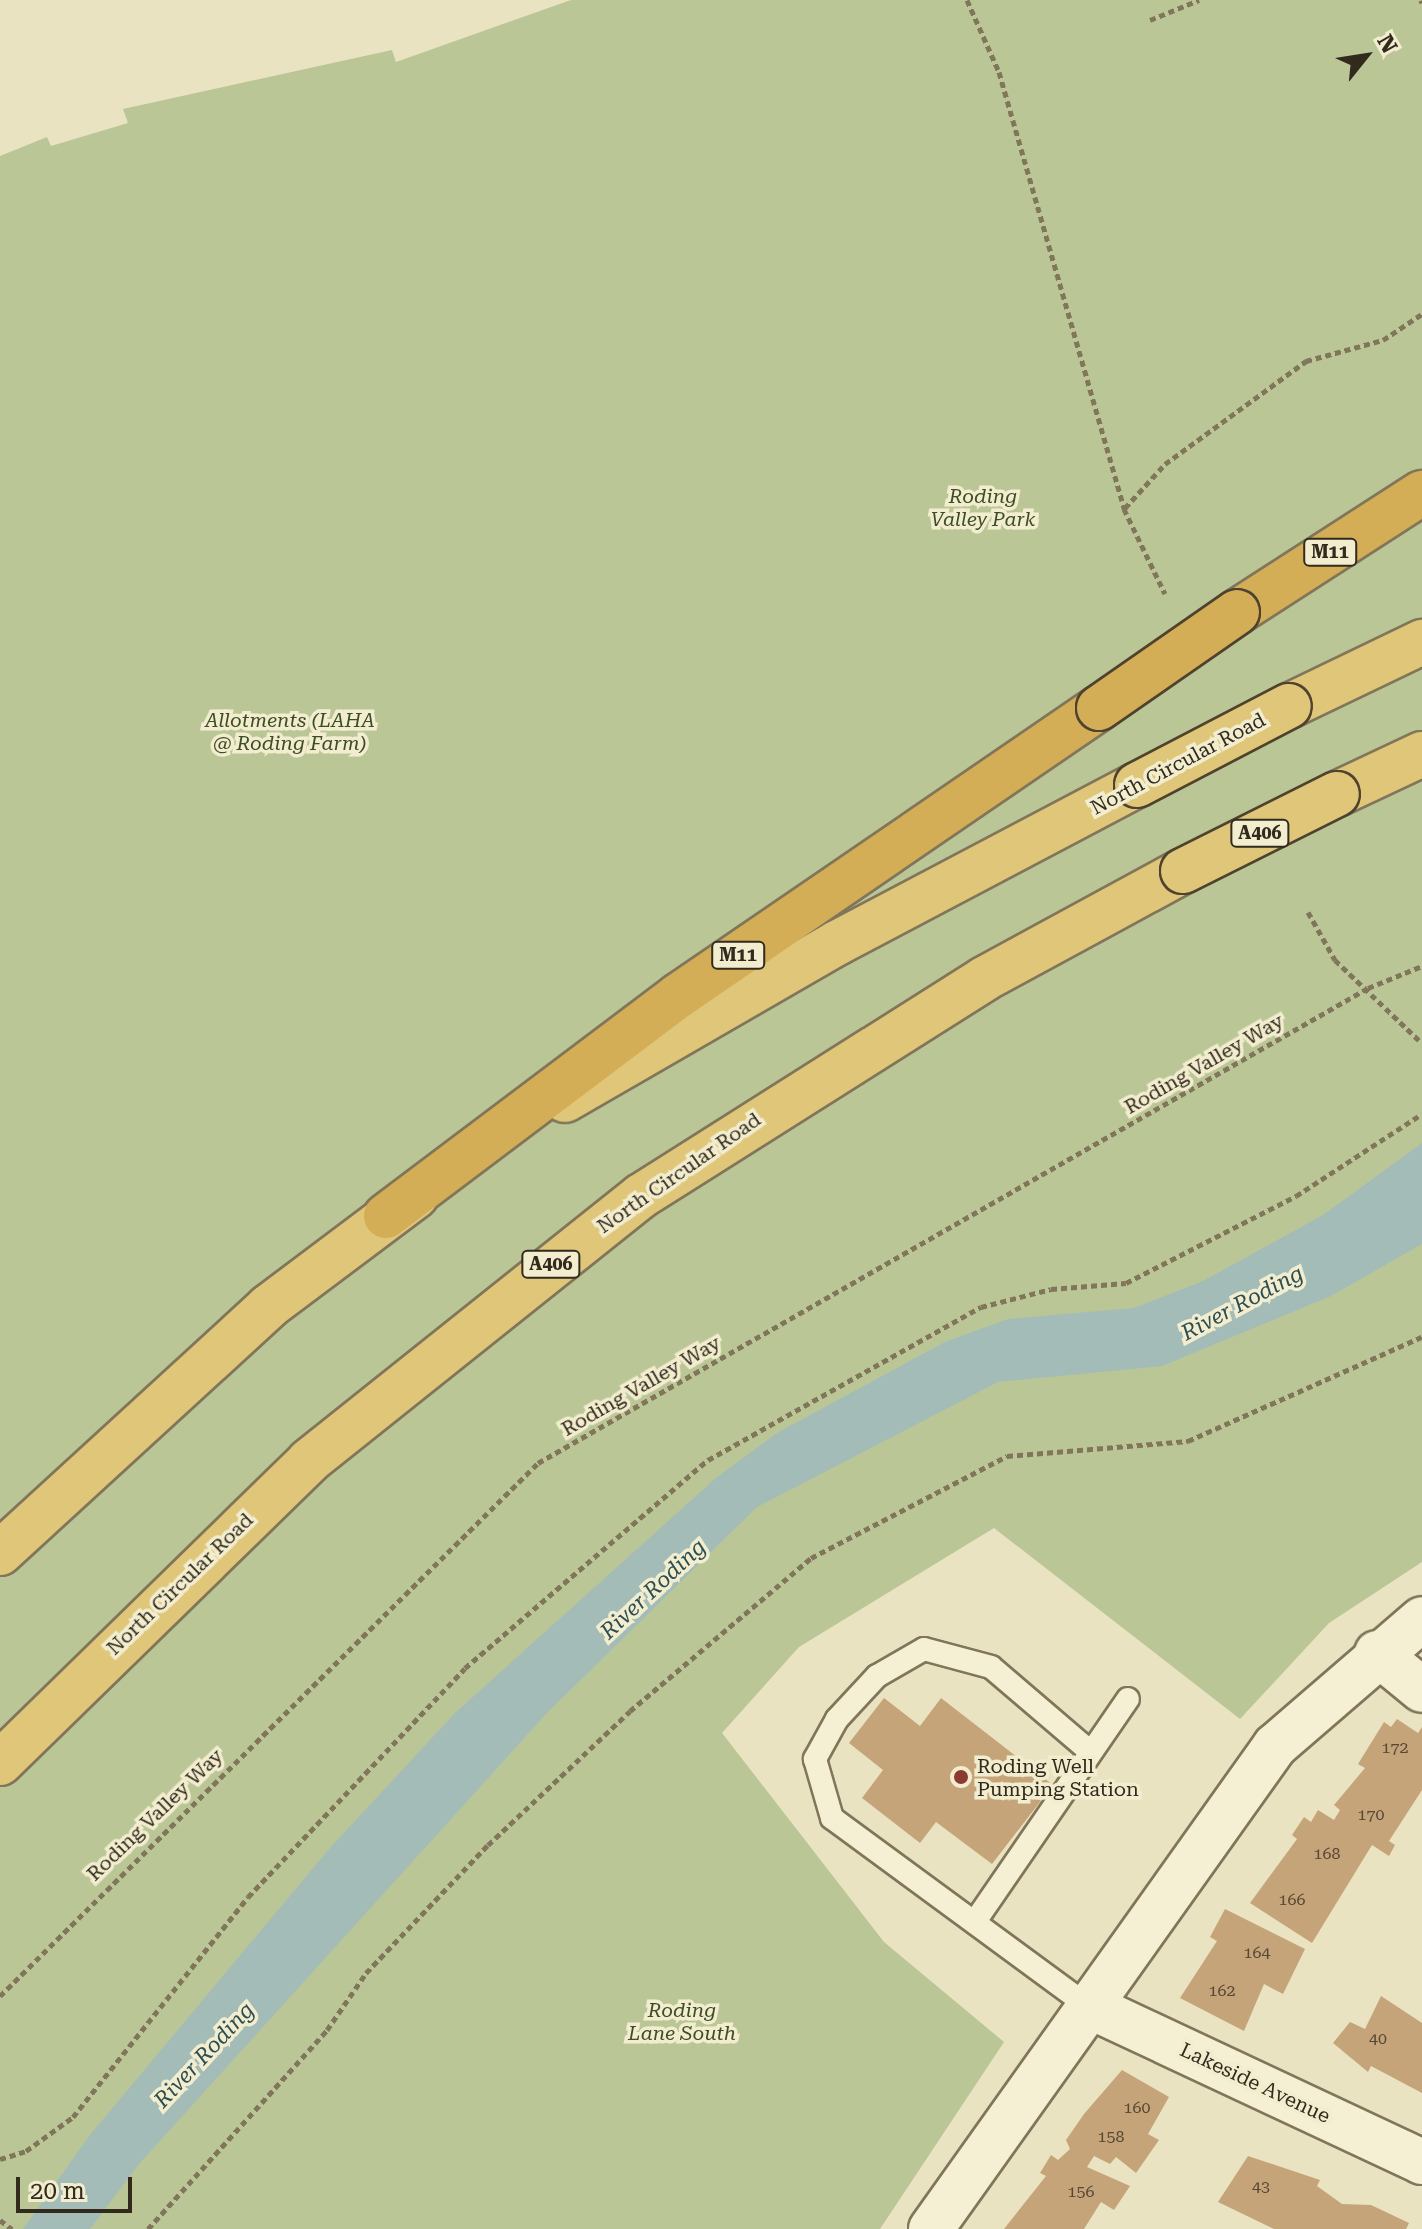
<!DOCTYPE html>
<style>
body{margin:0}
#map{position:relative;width:1422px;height:2229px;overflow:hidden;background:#eae3c1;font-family:"Roboto Serif",serif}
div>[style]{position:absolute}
.green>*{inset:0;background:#bac696}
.water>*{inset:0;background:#a3bcb8}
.building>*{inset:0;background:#c5a479}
.path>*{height:5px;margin-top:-2.5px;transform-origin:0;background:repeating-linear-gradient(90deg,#81755a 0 6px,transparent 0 10px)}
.roads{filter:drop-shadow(2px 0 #81755a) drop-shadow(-2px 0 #81755a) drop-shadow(0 2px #81755a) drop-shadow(0 -2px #81755a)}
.service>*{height:22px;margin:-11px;padding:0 11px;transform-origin:11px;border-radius:11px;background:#f5f0d3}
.minor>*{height:44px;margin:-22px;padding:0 22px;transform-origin:22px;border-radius:22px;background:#f5f0d3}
.tertiary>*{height:44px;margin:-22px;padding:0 22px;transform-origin:22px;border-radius:22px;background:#f5f0d3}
.trunk>*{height:44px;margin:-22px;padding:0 22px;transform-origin:22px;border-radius:22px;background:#dfc678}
.motorway>*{height:44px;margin:-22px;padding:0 22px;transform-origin:22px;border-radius:22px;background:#d3ae57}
.bridges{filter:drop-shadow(2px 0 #4f422e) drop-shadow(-2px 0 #4f422e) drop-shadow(0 2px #4f422e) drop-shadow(0 -2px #4f422e)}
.trunk-bridge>*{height:44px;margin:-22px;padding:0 22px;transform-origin:22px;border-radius:22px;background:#dfc678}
.motorway-bridge>*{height:44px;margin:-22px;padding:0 22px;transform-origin:22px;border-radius:22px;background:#d3ae57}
.dots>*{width:22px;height:22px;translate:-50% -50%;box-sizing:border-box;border:4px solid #f2edcf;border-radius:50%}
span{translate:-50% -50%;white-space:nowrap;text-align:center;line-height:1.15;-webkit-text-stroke:7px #f2edcf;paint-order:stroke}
.number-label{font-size:16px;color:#574834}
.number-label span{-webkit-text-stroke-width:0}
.shield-label span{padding:2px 6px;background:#f2edcf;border:2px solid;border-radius:6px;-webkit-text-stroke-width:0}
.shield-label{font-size:18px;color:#322a1d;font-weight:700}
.park-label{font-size:20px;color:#3d4d25;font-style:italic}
.street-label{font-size:20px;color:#322a1d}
.poi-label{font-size:20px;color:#322a1d}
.left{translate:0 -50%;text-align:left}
.water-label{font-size:22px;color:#2d4e51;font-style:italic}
.north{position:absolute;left:1326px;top:16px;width:80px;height:80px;-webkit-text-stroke:6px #f2edcf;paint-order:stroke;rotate:60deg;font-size:22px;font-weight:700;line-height:32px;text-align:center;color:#322a1d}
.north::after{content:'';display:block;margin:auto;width:28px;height:36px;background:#322a1d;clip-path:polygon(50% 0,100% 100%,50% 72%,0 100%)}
.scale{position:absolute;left:16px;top:2177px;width:116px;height:36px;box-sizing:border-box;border:4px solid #322a1d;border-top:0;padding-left:10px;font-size:24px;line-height:28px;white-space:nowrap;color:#322a1d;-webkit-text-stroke:6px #f2edcf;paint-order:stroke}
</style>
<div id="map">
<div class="green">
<div style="clip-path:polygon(571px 0,1422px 0,1422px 1562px,1329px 1623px,1240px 1719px,994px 1528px,799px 1647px,722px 1733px,884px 1942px,1004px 2042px,880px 2229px,0 2229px,0 156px,47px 137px,51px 146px,128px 123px,123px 109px,392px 50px,396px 62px)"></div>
</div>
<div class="water">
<div style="clip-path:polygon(1422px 1143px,1422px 1244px,1331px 1296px,1162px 1366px,998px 1382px,757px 1507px,546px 1714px,139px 2164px,90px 2229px,23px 2229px,90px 2135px,329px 1849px,455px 1713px,716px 1478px,777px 1433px,945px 1342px,1008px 1319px,1134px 1308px,1203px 1281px,1323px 1215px)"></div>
</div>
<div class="building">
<div style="clip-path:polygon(884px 1698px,920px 1726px,941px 1698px,1053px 1785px,992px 1864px,936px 1822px,920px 1843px,862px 1798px,883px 1770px,849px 1743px)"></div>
<div style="clip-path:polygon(1397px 1719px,1418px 1733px,1422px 1727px,1422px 1790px,1389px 1841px,1395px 1845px,1389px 1856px,1372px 1845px,1312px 1943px,1250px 1903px,1297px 1839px,1292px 1835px,1304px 1817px,1311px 1822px,1318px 1810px,1334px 1820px,1340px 1810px,1334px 1805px,1365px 1768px,1358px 1764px,1384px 1722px,1391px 1727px)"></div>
<div style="clip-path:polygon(1225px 1909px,1305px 1949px,1283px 1994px,1264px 1984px,1244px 2031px,1180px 1998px,1217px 1941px,1210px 1937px)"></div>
<div style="clip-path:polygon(1381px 1996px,1422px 2023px,1422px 2093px,1371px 2066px,1368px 2072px,1333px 2043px,1350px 2022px,1365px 2029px)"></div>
<div style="clip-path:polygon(1122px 2070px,1169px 2097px,1148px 2134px,1159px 2140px,1136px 2173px,1116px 2157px,1110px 2164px,1094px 2156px,1087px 2167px,1130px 2186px,1114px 2210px,1101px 2202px,1084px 2229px,1004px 2229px,1046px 2176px,1040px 2173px,1051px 2155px,1058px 2160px,1070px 2149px,1066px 2140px,1084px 2114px)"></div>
<div style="clip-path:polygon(1248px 2156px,1320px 2180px,1317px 2186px,1342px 2204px,1371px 2205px,1409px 2223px,1406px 2229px,1274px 2229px,1218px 2202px)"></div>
</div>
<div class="path">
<div style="left:967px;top:0;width:79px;rotate:66deg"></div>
<div style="left:999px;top:72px;width:455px;rotate:74deg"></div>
<div style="left:1124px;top:509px;width:94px;rotate:64.2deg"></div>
<div style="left:1421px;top:0;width:3px;rotate:72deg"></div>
<div style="left:1150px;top:20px;width:53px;rotate:-22.2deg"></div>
<div style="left:1125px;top:508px;width:59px;rotate:-47.7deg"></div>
<div style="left:1165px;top:464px;width:175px;rotate:-36.1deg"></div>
<div style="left:1306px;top:361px;width:80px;rotate:-15.3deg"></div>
<div style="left:1383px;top:340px;width:47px;rotate:-33.7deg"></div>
<div style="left:1308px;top:912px;width:55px;rotate:60.6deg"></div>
<div style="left:1335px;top:960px;width:120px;rotate:43.7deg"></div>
<div style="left:0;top:1996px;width:757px;rotate:-44.73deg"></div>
<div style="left:538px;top:1463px;width:956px;rotate:-29.78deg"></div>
<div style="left:1368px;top:988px;width:58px;rotate:-22.2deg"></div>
<div style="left:0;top:2159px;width:27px;rotate:-17deg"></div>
<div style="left:26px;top:2151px;width:58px;rotate:-35.9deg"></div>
<div style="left:73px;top:2117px;width:281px;rotate:-51.5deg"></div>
<div style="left:248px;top:1897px;width:315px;rotate:-46.5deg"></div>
<div style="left:465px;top:1668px;width:320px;rotate:-40.6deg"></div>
<div style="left:708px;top:1460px;width:313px;rotate:-29.3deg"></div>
<div style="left:981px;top:1307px;width:72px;rotate:-14.4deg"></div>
<div style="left:1051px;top:1289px;width:75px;rotate:-4.6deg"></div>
<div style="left:1126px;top:1283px;width:191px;rotate:-27.1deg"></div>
<div style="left:1296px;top:1196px;width:150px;rotate:-33.1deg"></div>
<div style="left:0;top:2220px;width:15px;rotate:37deg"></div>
<div style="left:148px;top:2229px;width:268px;rotate:-48deg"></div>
<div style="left:327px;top:2030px;width:69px;rotate:-55.6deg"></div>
<div style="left:366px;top:1973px;width:177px;rotate:-46.4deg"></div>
<div style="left:488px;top:1845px;width:195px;rotate:-43.3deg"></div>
<div style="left:630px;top:1711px;width:237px;rotate:-40.2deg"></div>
<div style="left:811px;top:1558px;width:221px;rotate:-27.5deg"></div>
<div style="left:1007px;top:1456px;width:182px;rotate:-4.7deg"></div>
<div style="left:1188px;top:1441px;width:256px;rotate:-24deg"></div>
</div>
<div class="roads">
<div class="service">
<div style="left:1087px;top:1749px;width:126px;rotate:-139.5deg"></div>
<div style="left:991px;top:1667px;width:69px;rotate:-165deg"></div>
<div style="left:924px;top:1649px;width:54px;rotate:150.1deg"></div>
<div style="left:877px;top:1676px;width:59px;rotate:132.9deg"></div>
<div style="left:837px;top:1719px;width:46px;rotate:118.8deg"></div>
<div style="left:815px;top:1759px;width:61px;rotate:73.9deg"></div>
<div style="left:832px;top:1818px;width:316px;rotate:36.3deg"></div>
<div style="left:976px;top:1920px;width:268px;rotate:-55.5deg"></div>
</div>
<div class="minor">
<div style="left:1377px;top:1653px;width:58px;rotate:39.4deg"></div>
<div style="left:1087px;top:2005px;width:370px;rotate:25.1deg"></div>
</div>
<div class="tertiary">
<div style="left:931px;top:2229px;width:593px;rotate:-54.54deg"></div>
<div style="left:1275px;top:1746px;width:194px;rotate:-40.8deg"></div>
</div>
<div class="trunk">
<div style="left:1289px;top:706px;width:148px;rotate:-25.7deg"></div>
<div style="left:1337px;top:794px;width:94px;rotate:-25.2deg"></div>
<div style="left:565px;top:1100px;width:314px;rotate:-30deg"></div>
<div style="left:837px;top:943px;width:339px;rotate:-27.8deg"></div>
<div style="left:0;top:1553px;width:364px;rotate:-42.5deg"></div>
<div style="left:268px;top:1307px;width:185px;rotate:-36.9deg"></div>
<div style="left:0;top:1763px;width:432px;rotate:-44.3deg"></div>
<div style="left:309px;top:1461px;width:425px;rotate:-38.6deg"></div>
<div style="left:641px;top:1196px;width:406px;rotate:-32.3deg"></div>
<div style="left:984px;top:979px;width:226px;rotate:-28.5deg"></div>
</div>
<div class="motorway">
<div style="left:1237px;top:612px;width:220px;rotate:-32.8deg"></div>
<div style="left:386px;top:1216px;width:366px;rotate:-37deg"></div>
<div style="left:678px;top:996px;width:510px;rotate:-34.38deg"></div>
</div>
</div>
<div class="bridges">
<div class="trunk-bridge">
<div style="left:1137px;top:785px;width:171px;rotate:-27.5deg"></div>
<div style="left:1183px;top:871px;width:172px;rotate:-26.6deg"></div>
</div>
<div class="motorway-bridge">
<div style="left:1099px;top:708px;width:168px;rotate:-34.8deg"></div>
</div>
</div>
<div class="dots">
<div style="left:961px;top:1777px;background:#8b3b2f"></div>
</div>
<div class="number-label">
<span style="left:1395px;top:1748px">172</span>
<span style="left:1371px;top:1815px">170</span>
<span style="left:1327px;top:1854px">168</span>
<span style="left:1292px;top:1900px">166</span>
<span style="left:1257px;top:1953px">164</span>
<span style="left:1222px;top:1991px">162</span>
<span style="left:1378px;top:2039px">40</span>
<span style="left:1137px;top:2108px">160</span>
<span style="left:1111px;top:2137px">158</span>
<span style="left:1261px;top:2187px">43</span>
<span style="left:1081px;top:2192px">156</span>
</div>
<div class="shield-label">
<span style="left:1330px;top:552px">M11</span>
<span style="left:1260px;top:833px">A406</span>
<span style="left:738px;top:955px">M11</span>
<span style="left:551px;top:1264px">A406</span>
</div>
<div class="park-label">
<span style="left:983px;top:508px">Roding<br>Valley Park</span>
<span style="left:290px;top:732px">Allotments (LAHA<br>@ Roding Farm)</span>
<span style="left:682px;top:2022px">Roding<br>Lane South</span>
</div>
<div class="street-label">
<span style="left:1178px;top:764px;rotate:-28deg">North Circular Road</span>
<span style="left:1204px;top:1064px;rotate:-30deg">Roding Valley Way</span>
<span style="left:679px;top:1173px;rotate:-35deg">North Circular Road</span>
<span style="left:641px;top:1386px;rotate:-30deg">Roding Valley Way</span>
<span style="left:180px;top:1584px;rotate:-44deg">North Circular Road</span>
<span style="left:155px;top:1815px;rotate:-44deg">Roding Valley Way</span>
<span style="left:1255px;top:2083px;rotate:25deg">Lakeside Avenue</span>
</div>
<div class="poi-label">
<span class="left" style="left:977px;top:1778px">Roding Well<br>Pumping Station</span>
</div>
<div class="water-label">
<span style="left:1242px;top:1303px;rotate:-28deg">River Roding</span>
<span style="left:653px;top:1589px;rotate:-43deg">River Roding</span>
<span style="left:204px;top:2055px;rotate:-47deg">River Roding</span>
</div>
<div class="north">N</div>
<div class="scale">20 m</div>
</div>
